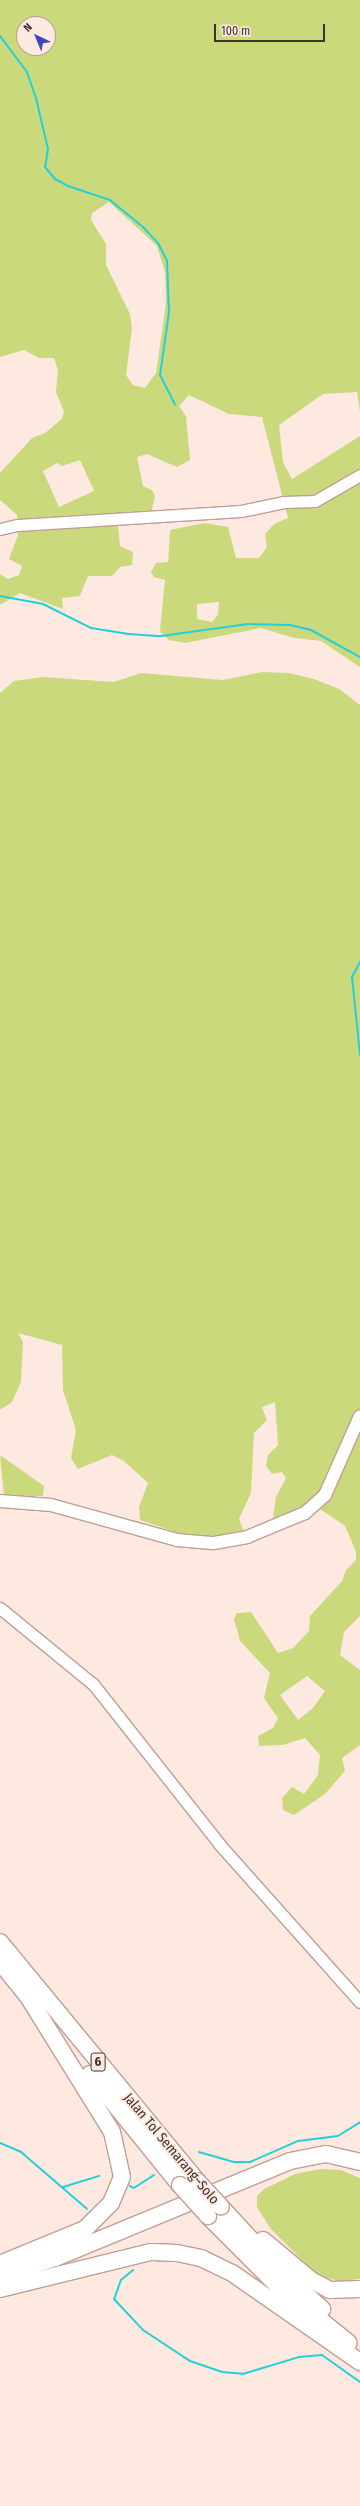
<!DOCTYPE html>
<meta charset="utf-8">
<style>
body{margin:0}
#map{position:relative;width:360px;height:2506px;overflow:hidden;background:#fee9e1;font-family:"Fira Sans Condensed",sans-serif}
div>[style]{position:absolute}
.green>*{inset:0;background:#cbd97d}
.stream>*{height:2px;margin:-1px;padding:0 1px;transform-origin:1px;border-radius:1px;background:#23d0da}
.roads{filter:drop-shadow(1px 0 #c09f92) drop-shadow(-1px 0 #c09f92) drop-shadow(0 1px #c09f92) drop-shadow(0 -1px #c09f92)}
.tertiary>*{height:11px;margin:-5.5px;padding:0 5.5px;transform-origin:5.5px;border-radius:5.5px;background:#fff}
.secondary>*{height:12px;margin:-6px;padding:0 6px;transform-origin:6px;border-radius:6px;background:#fff}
.motorway>*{height:16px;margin:-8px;padding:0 8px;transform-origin:8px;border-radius:8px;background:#fff}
.bridges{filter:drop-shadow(1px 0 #c09f92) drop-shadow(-1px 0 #c09f92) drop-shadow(0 1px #c09f92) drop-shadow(0 -1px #c09f92)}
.motorway-bridge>*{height:16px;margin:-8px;padding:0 8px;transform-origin:8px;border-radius:8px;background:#fff}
span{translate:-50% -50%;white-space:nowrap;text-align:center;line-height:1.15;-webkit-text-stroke:4px #fee9e1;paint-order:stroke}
.shield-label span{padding:1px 3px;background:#fee9e1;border:1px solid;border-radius:3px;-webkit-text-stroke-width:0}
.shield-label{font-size:13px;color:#40322d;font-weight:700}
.street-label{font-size:14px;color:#40322d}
.north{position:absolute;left:16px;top:16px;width:40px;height:40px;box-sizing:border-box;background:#fee9e1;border:1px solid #b2a099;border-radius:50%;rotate:316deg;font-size:11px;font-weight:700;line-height:16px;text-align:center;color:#40322d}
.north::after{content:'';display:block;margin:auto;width:14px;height:18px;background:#3b48bc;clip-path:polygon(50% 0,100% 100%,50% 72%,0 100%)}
.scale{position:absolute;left:214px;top:24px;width:111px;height:18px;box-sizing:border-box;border:2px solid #40322d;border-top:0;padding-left:5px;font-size:12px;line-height:14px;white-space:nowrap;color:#40322d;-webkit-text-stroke:3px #fee9e1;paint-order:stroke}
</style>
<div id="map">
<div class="green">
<div style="clip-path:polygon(evenodd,0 0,360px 0,360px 412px,357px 392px,323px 394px,279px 425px,283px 462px,292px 479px,360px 436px,360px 667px,321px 641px,294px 638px,261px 628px,185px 643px,169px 640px,160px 631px,165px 580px,154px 577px,151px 572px,156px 563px,168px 562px,170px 530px,204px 523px,228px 527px,236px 558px,259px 558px,267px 547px,265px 534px,274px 524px,288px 518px,262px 417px,229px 414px,189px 395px,179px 406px,186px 416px,190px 460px,177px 467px,147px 454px,137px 457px,143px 486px,152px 490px,155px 496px,151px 513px,117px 514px,120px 546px,133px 552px,132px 565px,120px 567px,112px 576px,88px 576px,80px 596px,62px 598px,63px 609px,20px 593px,0 605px,0 574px,8px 579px,19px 575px,22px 566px,9px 559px,18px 535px,17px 515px,0 500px,0 473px,32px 438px,45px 433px,62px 419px,64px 412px,56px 392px,58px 370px,54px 358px,39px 358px,24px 350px,0 357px,0 0,24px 24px,48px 24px,48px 48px,24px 48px,24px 24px,0 0,109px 202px,157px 246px,165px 272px,166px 303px,156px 373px,145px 388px,133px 385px,126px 375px,132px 328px,130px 314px,106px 265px,106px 244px,91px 220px,92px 213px,109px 202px,0 0,80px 460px,94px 491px,59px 507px,43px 471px,57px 463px,62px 466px,80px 460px,0 0,219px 602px,218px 615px,212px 622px,197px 619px,197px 604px,219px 602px)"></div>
<div style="clip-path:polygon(evenodd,262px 672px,289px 673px,314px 679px,339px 689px,360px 705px,360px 1616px,344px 1632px,340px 1655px,360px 1670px,360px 1745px,342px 1758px,345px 1771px,325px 1794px,294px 1815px,283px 1810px,282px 1798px,292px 1787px,304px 1794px,318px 1775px,320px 1755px,305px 1738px,283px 1745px,259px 1746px,258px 1736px,273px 1728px,278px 1718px,264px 1698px,270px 1673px,240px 1641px,234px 1619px,237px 1613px,251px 1612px,278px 1653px,293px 1648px,309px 1631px,310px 1616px,342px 1581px,346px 1570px,356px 1560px,356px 1552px,345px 1526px,311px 1503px,272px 1524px,276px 1497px,286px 1478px,282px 1472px,272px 1474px,266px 1466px,268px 1455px,278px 1445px,275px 1402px,262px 1407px,267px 1420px,254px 1433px,251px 1493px,239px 1519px,245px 1534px,221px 1539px,184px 1535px,140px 1520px,139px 1507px,148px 1483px,124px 1461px,112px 1455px,78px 1469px,71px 1458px,76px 1430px,63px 1390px,62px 1345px,18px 1333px,23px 1342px,21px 1382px,12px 1402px,0 1410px,0 693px,14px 681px,43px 677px,114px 682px,141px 673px,223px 680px,262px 672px,307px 1676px,325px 1691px,313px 1708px,298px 1720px,280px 1695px,307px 1676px)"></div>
<div style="clip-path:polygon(0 1455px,44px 1486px,43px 1496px,4px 1496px)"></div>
<div style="clip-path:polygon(321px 2169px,341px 2170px,360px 2178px,360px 2279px,340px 2281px,318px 2276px,270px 2228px,257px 2207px,257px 2196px,264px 2189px,295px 2174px)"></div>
</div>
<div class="stream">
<div style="left:0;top:36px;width:45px;rotate:53.1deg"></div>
<div style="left:27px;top:72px;width:28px;rotate:71deg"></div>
<div style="left:36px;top:98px;width:52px;rotate:76.8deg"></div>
<div style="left:48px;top:149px;width:18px;rotate:99deg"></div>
<div style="left:45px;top:167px;width:16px;rotate:50deg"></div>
<div style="left:55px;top:179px;width:15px;rotate:28deg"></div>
<div style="left:68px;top:186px;width:44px;rotate:18.4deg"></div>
<div style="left:110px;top:200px;width:43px;rotate:39.3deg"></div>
<div style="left:143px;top:227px;width:22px;rotate:47deg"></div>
<div style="left:158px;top:243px;width:20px;rotate:63deg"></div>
<div style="left:167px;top:261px;width:51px;rotate:87.8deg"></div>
<div style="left:169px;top:312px;width:64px;rotate:98.1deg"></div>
<div style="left:160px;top:375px;width:33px;rotate:63deg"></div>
<div style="left:0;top:596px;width:44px;rotate:10.5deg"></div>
<div style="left:43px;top:604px;width:54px;rotate:26.6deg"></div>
<div style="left:91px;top:628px;width:38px;rotate:9deg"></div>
<div style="left:129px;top:634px;width:32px;rotate:4deg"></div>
<div style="left:161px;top:636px;width:88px;rotate:-7.9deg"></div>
<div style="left:248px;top:624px;width:42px;rotate:1.4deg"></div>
<div style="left:290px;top:625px;width:22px;rotate:13deg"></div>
<div style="left:311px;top:630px;width:56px;rotate:28.9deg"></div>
<div style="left:360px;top:962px;width:17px;rotate:118deg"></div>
<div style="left:352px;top:977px;width:78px;rotate:84.1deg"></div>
<div style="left:0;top:2143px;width:23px;rotate:23deg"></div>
<div style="left:21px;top:2152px;width:87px;rotate:40.8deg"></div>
<div style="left:199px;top:2152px;width:37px;rotate:16deg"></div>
<div style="left:235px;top:2162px;width:15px"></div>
<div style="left:250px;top:2162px;width:52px;rotate:-23.6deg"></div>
<div style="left:298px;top:2141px;width:40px;rotate:-7.1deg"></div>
<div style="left:338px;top:2136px;width:26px;rotate:-32deg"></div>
<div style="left:130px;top:2186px;width:4px;rotate:27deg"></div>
<div style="left:134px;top:2188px;width:24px;rotate:-33deg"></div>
<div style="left:63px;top:2187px;width:38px;rotate:-17deg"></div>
<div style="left:133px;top:2270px;width:16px;rotate:140deg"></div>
<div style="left:121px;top:2280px;width:20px;rotate:110deg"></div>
<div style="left:114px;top:2299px;width:42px;rotate:46.9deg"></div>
<div style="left:143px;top:2330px;width:56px;rotate:33.4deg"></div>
<div style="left:190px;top:2361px;width:34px;rotate:19deg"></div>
<div style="left:222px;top:2372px;width:21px;rotate:5deg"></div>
<div style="left:243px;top:2374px;width:59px;rotate:-16.9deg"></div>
<div style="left:299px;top:2357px;width:23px;rotate:-5deg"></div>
<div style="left:322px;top:2355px;width:47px;rotate:35.4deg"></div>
</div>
<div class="roads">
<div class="tertiary">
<div style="left:0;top:529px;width:18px;rotate:-13deg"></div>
<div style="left:18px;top:525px;width:223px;rotate:-3.6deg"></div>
<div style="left:241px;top:511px;width:44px;rotate:-11.8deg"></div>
<div style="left:284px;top:502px;width:31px;rotate:-2deg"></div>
<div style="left:315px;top:501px;width:52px;rotate:-30deg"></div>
<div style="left:0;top:1608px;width:120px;rotate:39.3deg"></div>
<div style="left:93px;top:1684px;width:205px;rotate:51.7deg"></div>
<div style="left:220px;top:1845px;width:210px;rotate:48.3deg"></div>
</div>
<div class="secondary">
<div style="left:0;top:1501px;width:51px;rotate:4.5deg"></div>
<div style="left:51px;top:1505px;width:131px;rotate:15.5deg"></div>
<div style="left:177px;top:1540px;width:37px;rotate:5deg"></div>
<div style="left:214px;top:1543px;width:34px;rotate:-10deg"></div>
<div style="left:247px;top:1537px;width:63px;rotate:-22.5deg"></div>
<div style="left:305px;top:1513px;width:27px;rotate:-42deg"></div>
<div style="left:325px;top:1495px;width:86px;rotate:-66.1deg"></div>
</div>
<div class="motorway">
<div style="left:0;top:1942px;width:310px;rotate:50.5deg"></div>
<div style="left:0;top:1962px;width:53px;rotate:51.2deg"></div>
<div style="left:90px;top:2074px;width:143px;rotate:51deg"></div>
<div style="left:221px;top:2207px;width:87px;rotate:47.3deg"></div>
<div style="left:280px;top:2271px;width:57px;rotate:42.1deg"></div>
<div style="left:208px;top:2216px;width:98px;rotate:45deg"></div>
<div style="left:277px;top:2285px;width:92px;rotate:38.9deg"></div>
<div style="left:263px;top:2240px;width:62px;rotate:39.8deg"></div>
<div style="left:311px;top:2280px;width:21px;rotate:28deg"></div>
<div style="left:330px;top:2290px;width:30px;rotate:-2deg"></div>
<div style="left:0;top:2264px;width:92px;rotate:-22.4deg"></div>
<div style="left:85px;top:2229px;width:37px;rotate:-45deg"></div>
<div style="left:111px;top:2203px;width:28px;rotate:-67deg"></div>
<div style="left:122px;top:2177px;width:46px;rotate:-102.5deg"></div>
<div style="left:112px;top:2132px;width:161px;rotate:-121.8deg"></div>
<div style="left:0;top:2275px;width:58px;rotate:-17.2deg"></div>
<div style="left:55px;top:2258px;width:254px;rotate:-22.4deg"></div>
<div style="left:290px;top:2161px;width:37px;rotate:-11deg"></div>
<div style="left:326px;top:2154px;width:35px;rotate:13deg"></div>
<div style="left:0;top:2289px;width:155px;rotate:-13.8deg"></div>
<div style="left:151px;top:2252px;width:26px;rotate:2deg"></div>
<div style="left:177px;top:2253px;width:25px;rotate:12deg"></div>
<div style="left:201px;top:2258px;width:34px;rotate:26deg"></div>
<div style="left:232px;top:2273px;width:156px;rotate:34.8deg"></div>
</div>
</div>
<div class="bridges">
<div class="motorway-bridge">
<div style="left:197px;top:2181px;width:35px;rotate:47deg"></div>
<div style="left:180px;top:2185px;width:42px;rotate:47.9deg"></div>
</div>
</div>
<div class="shield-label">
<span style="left:98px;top:2062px">6</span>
</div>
<div class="street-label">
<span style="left:171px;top:2149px;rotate:50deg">Jalan Tol Semarang–Solo</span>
</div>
<div class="north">N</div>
<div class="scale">100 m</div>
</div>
